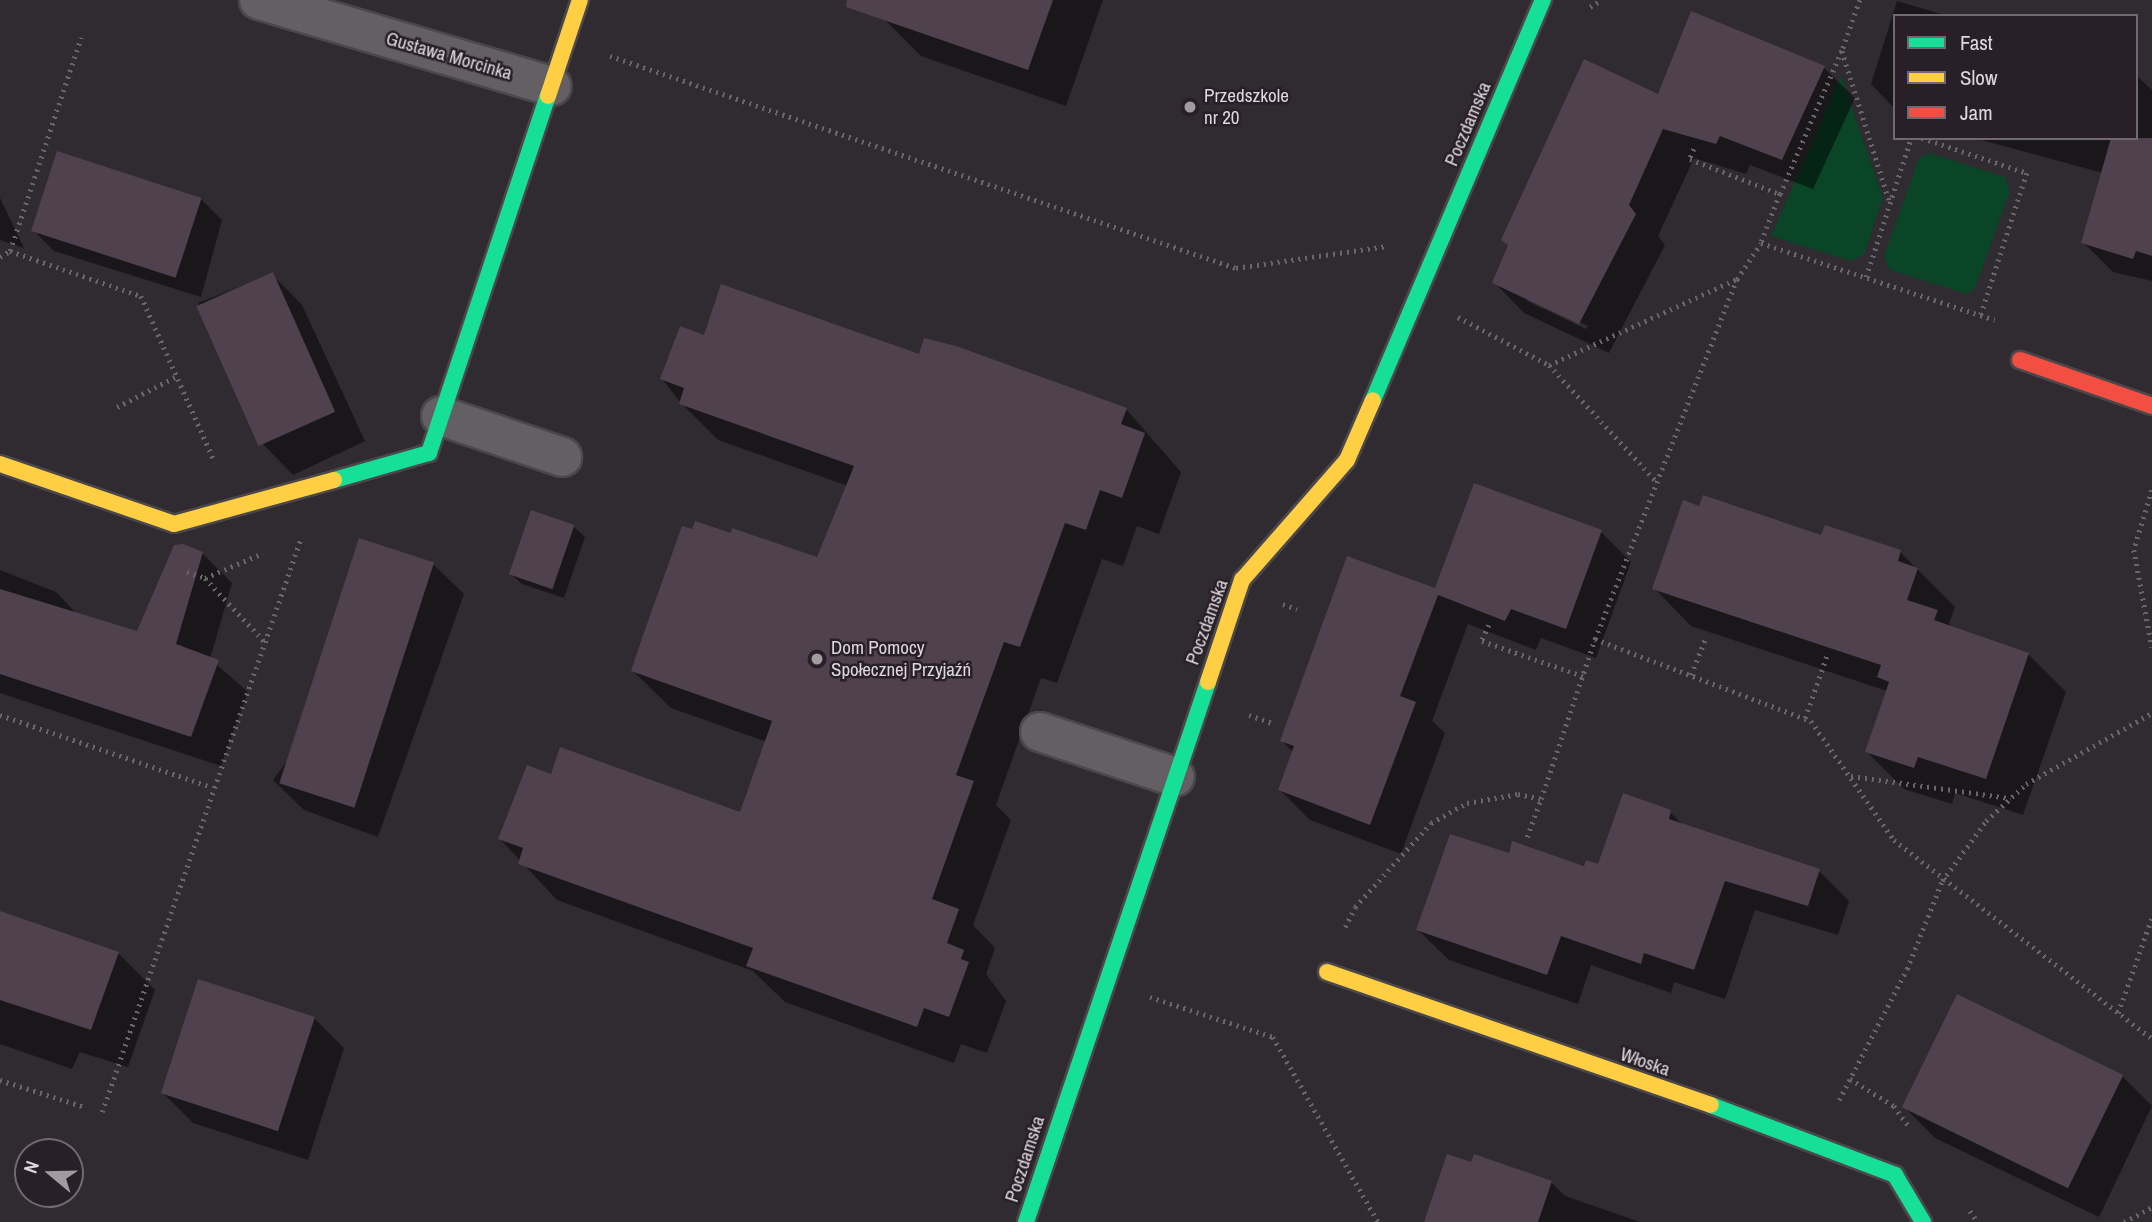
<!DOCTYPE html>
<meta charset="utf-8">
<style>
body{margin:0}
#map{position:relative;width:2152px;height:1222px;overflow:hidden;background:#302b30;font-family:"Archivo Narrow",sans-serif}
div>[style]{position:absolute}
.green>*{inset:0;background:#0a4528}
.shadow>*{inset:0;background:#0007}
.building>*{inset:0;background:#4f414e;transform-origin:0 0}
.path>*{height:4.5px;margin-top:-2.25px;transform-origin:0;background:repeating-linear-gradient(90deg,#696669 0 2px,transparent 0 7px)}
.roads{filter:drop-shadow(2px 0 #4b474b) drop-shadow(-2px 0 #4b474b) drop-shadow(0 2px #4b474b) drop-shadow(0 -2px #4b474b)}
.street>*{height:38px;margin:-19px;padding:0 19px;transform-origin:19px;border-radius:19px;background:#635f63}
.fast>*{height:16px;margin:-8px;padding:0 8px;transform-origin:8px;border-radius:8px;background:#16e098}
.slow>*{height:16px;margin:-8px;padding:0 8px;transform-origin:8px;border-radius:8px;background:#ffcf43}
.jam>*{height:16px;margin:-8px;padding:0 8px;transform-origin:8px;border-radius:8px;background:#f24e42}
.dots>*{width:19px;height:19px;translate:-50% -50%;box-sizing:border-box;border:4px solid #291f28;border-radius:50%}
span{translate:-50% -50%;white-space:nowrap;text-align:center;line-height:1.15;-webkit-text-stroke:5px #291f28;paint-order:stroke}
.street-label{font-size:19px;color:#ded7dd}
.poi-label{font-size:19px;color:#ded7dd}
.left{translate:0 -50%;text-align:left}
.legend{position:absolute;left:1893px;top:14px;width:245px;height:126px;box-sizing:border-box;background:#291f28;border:2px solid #716970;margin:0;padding:9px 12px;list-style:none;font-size:21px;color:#ded7dd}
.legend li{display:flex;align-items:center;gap:14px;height:35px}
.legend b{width:35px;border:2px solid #716970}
.north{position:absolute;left:14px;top:1138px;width:70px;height:70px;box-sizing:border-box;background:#291f28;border:2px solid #716970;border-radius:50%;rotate:289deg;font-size:19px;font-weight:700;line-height:28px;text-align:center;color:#ded7dd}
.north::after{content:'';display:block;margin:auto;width:24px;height:32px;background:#a19ba0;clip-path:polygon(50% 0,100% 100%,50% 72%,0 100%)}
</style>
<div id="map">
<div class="green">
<div style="clip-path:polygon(1841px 76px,1883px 198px,1864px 254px,1851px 261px,1771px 236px)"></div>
<div style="clip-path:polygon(1929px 153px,2005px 177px,2010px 191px,1975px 288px,1967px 294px,1890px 270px,1884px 256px,1919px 158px)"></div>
</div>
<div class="shadow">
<div style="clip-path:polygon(891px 0,1103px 0,1066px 106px,921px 56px,884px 19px)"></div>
<div style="clip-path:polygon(1897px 1px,1948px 16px,1895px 16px,1895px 109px,1871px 84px)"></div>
<div style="clip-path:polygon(evenodd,1692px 13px,1824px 68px,1855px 98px,1813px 189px,1750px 165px,1746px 174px,1694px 158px,1658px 236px,1665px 245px,1609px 353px,1524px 313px,1494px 282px,1659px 97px,1692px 13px,1527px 297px,1588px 326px,1586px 329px,1527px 301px,1527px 297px)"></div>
<div style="clip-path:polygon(2136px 75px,2152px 90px,2152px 281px,2113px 272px,2083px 242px,2103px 173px,1974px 138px,2136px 138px)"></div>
<div style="clip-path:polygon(0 198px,24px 248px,0 240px)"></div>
<div style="clip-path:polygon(201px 199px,222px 220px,201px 297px,54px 251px,33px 230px)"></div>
<div style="clip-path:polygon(272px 274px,302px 305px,365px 441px,293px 475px,263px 444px,198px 303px)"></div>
<div style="clip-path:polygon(705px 337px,920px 357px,1126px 409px,1181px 472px,1159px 534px,1137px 526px,1123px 566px,1102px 559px,1057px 683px,1041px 678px,996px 805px,1011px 820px,973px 925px,995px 948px,986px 974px,1006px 1001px,987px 1053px,961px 1044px,954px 1063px,785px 1002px,753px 971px,557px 900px,500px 839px,552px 776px,741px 814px,767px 742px,671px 708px,633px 671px,818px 559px,848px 486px,718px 440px,681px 403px,662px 379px)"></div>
<div style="clip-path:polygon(574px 527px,585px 537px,564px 598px,522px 584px,511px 574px)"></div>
<div style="clip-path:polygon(1601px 532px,1631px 562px,1596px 658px,1541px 638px,1536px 650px,1468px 624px,1432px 721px,1445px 733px,1401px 854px,1310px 820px,1280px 790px,1293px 752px,1282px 741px,1437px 590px)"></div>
<div style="clip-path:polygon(1822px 537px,1900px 552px,1955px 607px,1949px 624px,1954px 629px,2029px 655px,2066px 692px,2023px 815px,1955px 793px,1952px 804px,1904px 789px,1867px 752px,1887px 691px,1691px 626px,1654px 588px)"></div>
<div style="clip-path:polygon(202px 553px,232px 583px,210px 659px,248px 692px,221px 766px,0 693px,0 570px,56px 592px,77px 614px,138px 633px)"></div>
<div style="clip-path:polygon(433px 564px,464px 594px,378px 837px,304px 810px,273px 780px)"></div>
<div style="clip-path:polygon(1670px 812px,1684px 826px,1819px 871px,1849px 901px,1838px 935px,1755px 910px,1725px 999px,1674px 982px,1671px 993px,1591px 965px,1578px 1004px,1449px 960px,1418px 930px,1510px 856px,1599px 867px)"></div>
<div style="clip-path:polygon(0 913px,118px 953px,155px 990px,128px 1067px,80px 1052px,72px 1069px,0 1044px)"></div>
<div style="clip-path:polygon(314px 1018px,344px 1048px,308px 1160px,193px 1123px,163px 1093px)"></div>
<div style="clip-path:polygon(2122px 1076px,2152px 1106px,2099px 1217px,1935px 1138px,1905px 1108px)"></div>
<div style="clip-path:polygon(1472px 1164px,1551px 1182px,1565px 1196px,1640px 1222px,1426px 1222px)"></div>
</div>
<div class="building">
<div style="clip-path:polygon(847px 0,1053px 0,1028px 70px,846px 7px)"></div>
<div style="clip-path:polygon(1691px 11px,1825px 66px,1782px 160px,1720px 136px,1716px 144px,1663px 129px,1629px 205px,1636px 214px,1579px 324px,1492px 283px,1508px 245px,1501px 240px,1584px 59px,1658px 94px)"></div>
<div style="clip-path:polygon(2111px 138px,2152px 138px,2152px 256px,2136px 251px,2133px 259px,2081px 243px)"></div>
<div style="left:57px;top:151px;width:152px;height:84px;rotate:18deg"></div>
<div style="left:273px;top:272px;width:153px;height:84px;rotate:66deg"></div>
<div style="clip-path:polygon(721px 284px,919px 354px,924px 338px,956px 346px,1127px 408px,1121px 424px,1145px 433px,1122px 498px,1100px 490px,1086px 530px,1065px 523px,1020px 647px,1004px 642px,956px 775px,974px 781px,932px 899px,959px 909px,947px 943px,964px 950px,961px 959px,969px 962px,949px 1017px,924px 1008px,917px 1027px,746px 966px,753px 948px,518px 864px,523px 848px,498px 839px,527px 765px,551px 774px,560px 747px,740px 812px,772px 721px,631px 671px,642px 638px,682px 526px,692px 529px,695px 521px,731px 533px,732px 528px,817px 557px,854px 466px,679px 404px,684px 388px,660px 379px,680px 326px,704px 335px)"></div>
<div style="clip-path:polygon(1474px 483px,1602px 530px,1566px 629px,1511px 609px,1505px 621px,1438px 595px,1400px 696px,1416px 702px,1370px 825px,1278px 790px,1294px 746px,1280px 741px,1347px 556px,1435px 588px)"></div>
<div style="clip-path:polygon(1703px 495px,1821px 535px,1825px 525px,1901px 550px,1898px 561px,1918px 568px,1907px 600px,1938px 610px,1934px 620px,2029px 653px,1986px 779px,1918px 757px,1914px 768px,1865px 752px,1889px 682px,1877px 677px,1881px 665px,1652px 589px,1683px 500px,1699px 506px)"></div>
<div style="left:531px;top:510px;width:46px;height:68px;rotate:19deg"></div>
<div style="left:359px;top:538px;width:79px;height:258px;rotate:18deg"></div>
<div style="clip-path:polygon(183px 544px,203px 552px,176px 644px,219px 660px,191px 737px,0 674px,0 589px,137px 631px,174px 545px)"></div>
<div style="clip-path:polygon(1623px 793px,1671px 810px,1669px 819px,1820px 869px,1808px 906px,1725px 881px,1694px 970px,1644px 953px,1641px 964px,1561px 936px,1547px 975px,1416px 930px,1450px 834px,1509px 853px,1512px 841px,1584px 866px,1586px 860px,1598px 864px)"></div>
<div style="clip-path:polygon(0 911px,119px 952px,91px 1030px,0 1000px)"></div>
<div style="left:198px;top:979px;width:123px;height:120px;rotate:18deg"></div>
<div style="left:1957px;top:994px;width:185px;height:126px;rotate:26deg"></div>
<div style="clip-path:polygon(1447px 1154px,1471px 1162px,1474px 1154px,1552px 1181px,1538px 1222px,1424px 1222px)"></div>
</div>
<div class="path">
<div style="left:1860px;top:0;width:54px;rotate:109.4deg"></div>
<div style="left:1842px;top:51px;width:159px;rotate:72.5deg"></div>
<div style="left:1590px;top:7px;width:13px;rotate:-32deg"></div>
<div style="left:610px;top:56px;width:661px;rotate:18.71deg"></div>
<div style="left:1236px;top:268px;width:153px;rotate:-8.3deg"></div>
<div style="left:1922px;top:138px;width:111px;rotate:18.4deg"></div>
<div style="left:2027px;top:173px;width:152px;rotate:108deg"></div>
<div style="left:1694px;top:149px;width:11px;rotate:112deg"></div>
<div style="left:1690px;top:159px;width:97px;rotate:21.3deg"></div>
<div style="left:1780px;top:194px;width:53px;rotate:111.2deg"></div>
<div style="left:1780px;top:194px;width:158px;rotate:-66.8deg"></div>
<div style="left:10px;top:251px;width:225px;rotate:-71.6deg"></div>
<div style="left:0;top:257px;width:12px;rotate:-31deg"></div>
<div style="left:10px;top:251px;width:139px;rotate:19deg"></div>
<div style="left:141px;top:296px;width:182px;rotate:66deg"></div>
<div style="left:1866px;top:277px;width:146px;rotate:-72.1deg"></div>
<div style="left:1458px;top:317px;width:103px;rotate:27.8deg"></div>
<div style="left:1549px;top:365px;width:158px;rotate:47.3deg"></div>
<div style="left:1549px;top:365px;width:207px;rotate:-24.6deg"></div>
<div style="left:1737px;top:279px;width:43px;rotate:-56.3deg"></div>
<div style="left:1761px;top:243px;width:246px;rotate:18.2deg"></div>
<div style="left:117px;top:407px;width:68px;rotate:-27.3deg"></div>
<div style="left:2152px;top:490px;width:63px;rotate:106.7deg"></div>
<div style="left:2134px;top:550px;width:99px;rotate:79.5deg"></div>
<div style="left:187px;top:572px;width:19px;rotate:18deg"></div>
<div style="left:205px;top:578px;width:63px;rotate:-23.3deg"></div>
<div style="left:205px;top:578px;width:86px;rotate:46.9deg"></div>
<div style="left:1283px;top:604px;width:15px;rotate:20deg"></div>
<div style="left:1489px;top:625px;width:17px;rotate:114deg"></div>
<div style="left:1482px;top:641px;width:107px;rotate:19.1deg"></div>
<div style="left:1595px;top:639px;width:231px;rotate:20.8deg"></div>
<div style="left:1811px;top:721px;width:145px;rotate:55.1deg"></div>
<div style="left:1894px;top:840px;width:326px;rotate:37.6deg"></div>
<div style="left:1691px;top:675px;width:41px;rotate:-68.5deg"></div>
<div style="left:0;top:715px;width:224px;rotate:18.8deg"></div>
<div style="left:1249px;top:715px;width:24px;rotate:19deg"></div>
<div style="left:1805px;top:718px;width:67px;rotate:-70.8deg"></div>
<div style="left:1851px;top:776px;width:161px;rotate:7.9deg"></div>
<div style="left:1527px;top:837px;width:40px;rotate:-69.8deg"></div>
<div style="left:1345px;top:927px;width:22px;rotate:-63deg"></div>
<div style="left:1355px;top:907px;width:113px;rotate:-47.9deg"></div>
<div style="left:1431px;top:823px;width:41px;rotate:-29.1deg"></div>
<div style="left:1467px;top:803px;width:52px;rotate:-10deg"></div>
<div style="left:1518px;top:794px;width:24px;rotate:12deg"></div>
<div style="left:1541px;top:799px;width:169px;rotate:-71.4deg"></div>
<div style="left:1595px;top:639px;width:387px;rotate:-68.5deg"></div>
<div style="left:1150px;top:997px;width:129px;rotate:18deg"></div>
<div style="left:1273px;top:1037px;width:213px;rotate:60.4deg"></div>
<div style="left:2118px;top:1013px;width:102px;rotate:-70.5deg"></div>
<div style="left:1850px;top:1079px;width:52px;rotate:31.5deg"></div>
<div style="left:1894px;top:1106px;width:24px;rotate:54deg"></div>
<div style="left:0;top:1080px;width:89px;rotate:17.6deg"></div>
<div style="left:1839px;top:1100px;width:148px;rotate:-62.6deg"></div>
<div style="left:1907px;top:969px;width:95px;rotate:-68.3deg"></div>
<div style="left:1942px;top:881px;width:74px;rotate:-53.7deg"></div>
<div style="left:1986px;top:821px;width:54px;rotate:-42.8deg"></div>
<div style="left:2026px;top:784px;width:145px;rotate:-29.4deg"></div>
<div style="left:102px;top:1112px;width:608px;rotate:-70.88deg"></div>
<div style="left:1970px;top:1211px;width:14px;rotate:54deg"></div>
<div style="left:2124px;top:1222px;width:32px;rotate:-28deg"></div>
</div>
<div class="roads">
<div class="street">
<div style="left:259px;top:0;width:305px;rotate:16.4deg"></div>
<div style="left:441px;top:416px;width:128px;rotate:18.7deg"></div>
<div style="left:1040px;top:732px;width:142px;rotate:18.4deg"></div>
</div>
<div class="fast">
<div style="left:1373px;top:400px;width:435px;rotate:-67deg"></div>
<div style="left:334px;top:480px;width:99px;rotate:-15.9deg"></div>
<div style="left:429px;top:453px;width:376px;rotate:-71.6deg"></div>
<div style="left:1711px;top:1105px;width:197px;rotate:20.8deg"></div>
<div style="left:1895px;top:1175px;width:55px;rotate:59.2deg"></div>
<div style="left:1026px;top:1222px;width:570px;rotate:-71.37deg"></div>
</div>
<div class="slow">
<div style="left:548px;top:96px;width:101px;rotate:-71.6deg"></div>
<div style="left:0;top:464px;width:184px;rotate:19deg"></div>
<div style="left:174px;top:524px;width:166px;rotate:-15.4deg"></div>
<div style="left:1208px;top:682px;width:108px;rotate:-71.6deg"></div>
<div style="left:1242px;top:580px;width:159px;rotate:-48.8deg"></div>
<div style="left:1347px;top:460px;width:65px;rotate:-66.6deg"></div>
<div style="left:1327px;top:972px;width:406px;rotate:19.1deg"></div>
</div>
<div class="jam">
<div style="left:2020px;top:360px;width:140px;rotate:19.2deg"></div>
</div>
</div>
<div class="dots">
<div style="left:1190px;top:107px;background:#a19ba0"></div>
<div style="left:817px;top:659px;background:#a19ba0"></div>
</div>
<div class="street-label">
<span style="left:449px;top:56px;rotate:16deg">Gustawa Morcinka</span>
<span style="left:1468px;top:124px;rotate:-67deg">Poczdamska</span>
<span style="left:1207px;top:622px;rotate:-70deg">Poczdamska</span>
<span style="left:1645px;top:1062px;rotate:19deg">Włoska</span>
<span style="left:1025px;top:1159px;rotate:-72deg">Poczdamska</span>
</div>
<div class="poi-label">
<span class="left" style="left:1204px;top:107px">Przedszkole<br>nr 20</span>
<span class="left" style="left:831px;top:659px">Dom Pomocy<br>Społecznej Przyjaźń</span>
</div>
<ul class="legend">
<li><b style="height:9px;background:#16e098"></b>Fast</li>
<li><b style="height:9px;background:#ffcf43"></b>Slow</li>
<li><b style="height:9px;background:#f24e42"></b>Jam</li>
</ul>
<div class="north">N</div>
</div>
